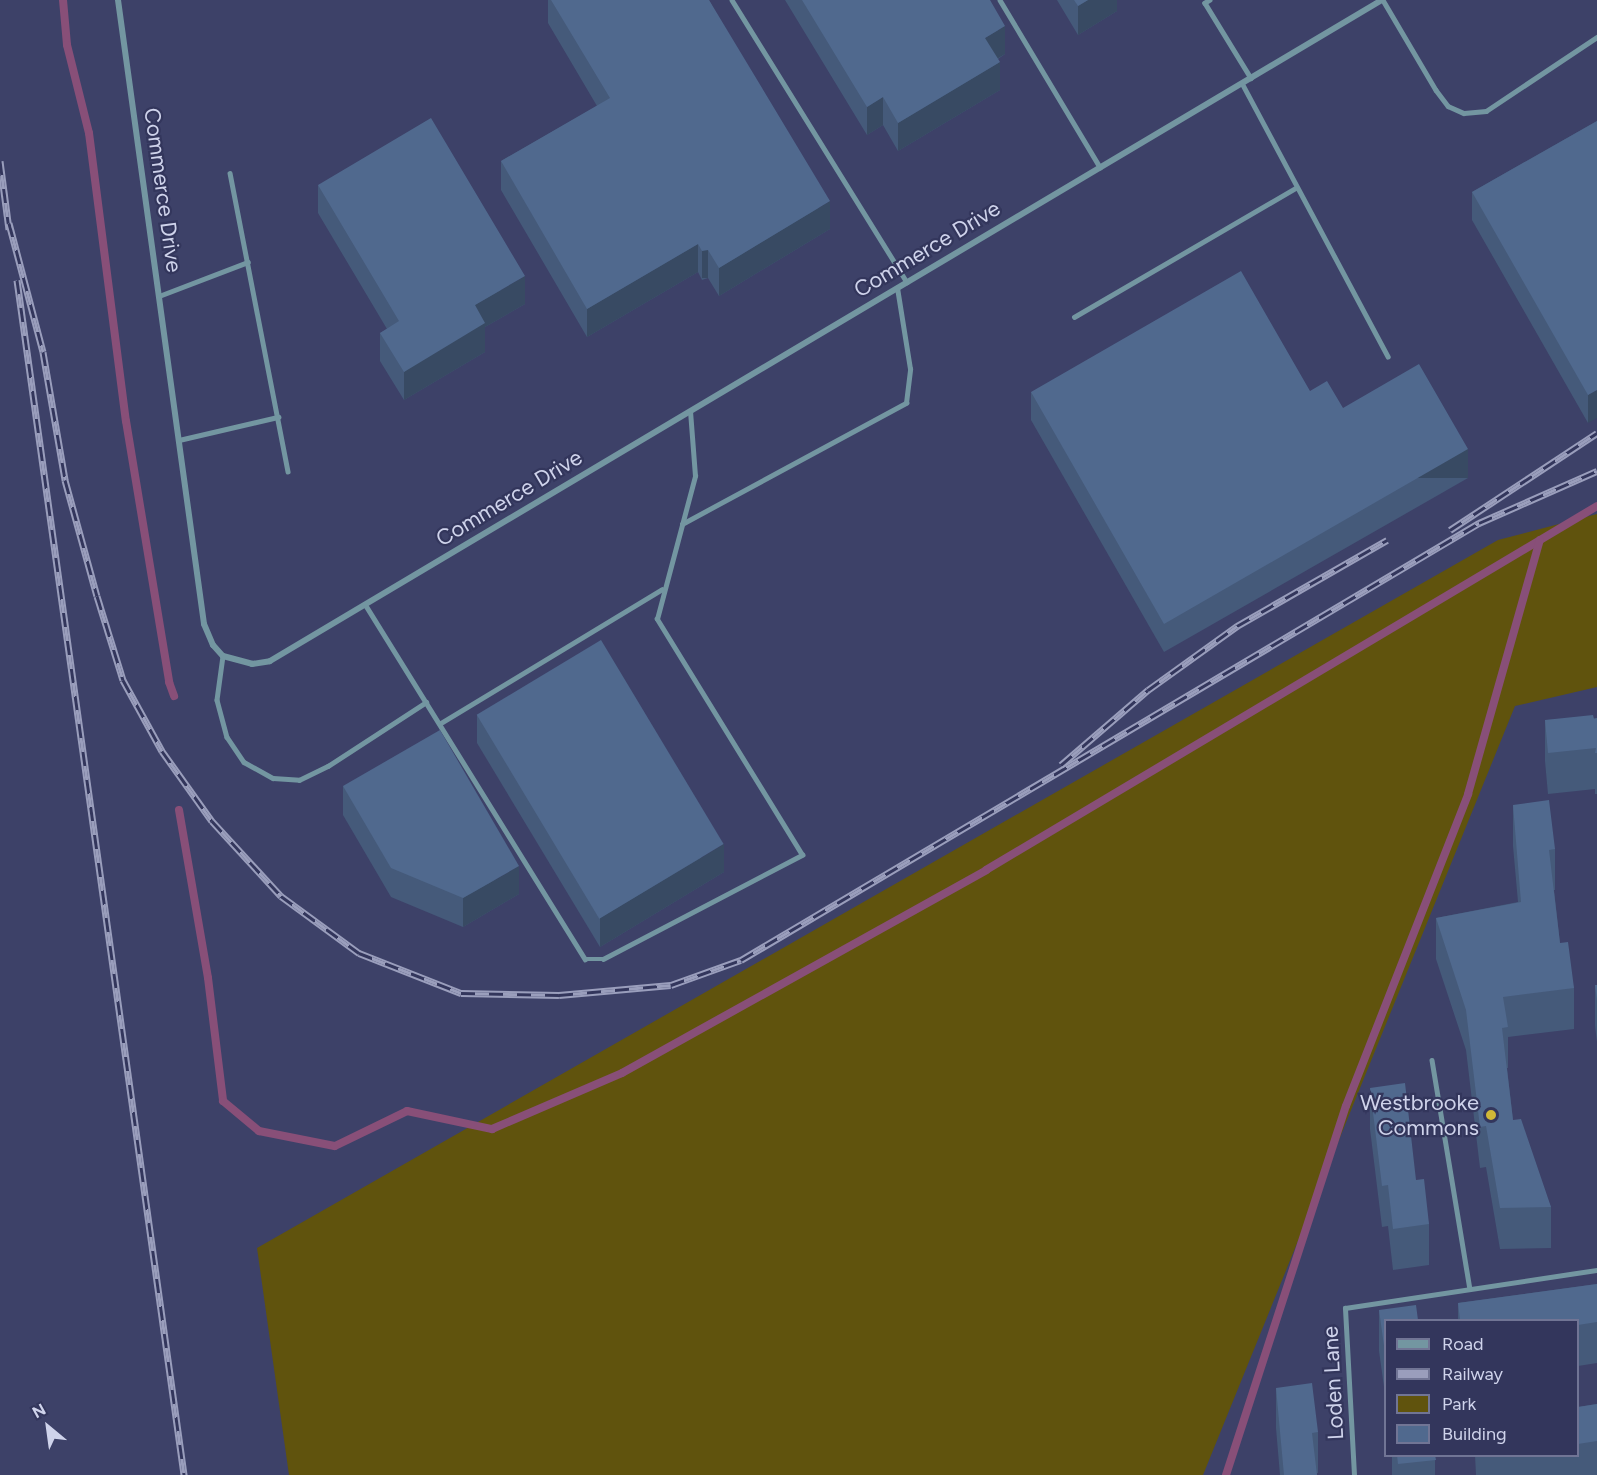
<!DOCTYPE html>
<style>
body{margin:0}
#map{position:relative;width:1597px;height:1475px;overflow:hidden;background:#3d4168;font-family:Figtree,sans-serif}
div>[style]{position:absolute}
.green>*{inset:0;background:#60530d}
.stream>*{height:8px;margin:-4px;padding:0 4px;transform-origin:4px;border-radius:4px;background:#884f78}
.service>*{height:4.5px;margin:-2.25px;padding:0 2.25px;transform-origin:2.25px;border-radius:2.25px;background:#7396a1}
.minor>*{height:6px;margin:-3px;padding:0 3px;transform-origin:3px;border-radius:3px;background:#7396a1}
.rail>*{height:7px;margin-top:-3.5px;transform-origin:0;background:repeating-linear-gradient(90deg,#33365c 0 14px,#9a9ebc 0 28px);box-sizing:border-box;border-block:2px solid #9a9ebc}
.wall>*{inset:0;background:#455a7a;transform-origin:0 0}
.shaded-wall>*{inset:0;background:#384a63;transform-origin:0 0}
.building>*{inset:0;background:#50698e;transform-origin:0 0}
.dots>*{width:16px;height:16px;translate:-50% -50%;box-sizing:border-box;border:3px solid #33365c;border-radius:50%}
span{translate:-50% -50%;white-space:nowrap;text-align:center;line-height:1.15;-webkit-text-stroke:4.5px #33365c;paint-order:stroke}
.street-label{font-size:22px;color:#cfd3eb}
.poi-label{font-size:22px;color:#cfd3eb}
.right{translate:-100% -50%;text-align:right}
.legend{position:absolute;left:1384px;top:1319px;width:195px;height:138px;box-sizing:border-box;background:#33365c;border:2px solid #717595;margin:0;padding:8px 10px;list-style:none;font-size:18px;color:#cfd3eb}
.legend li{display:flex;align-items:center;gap:12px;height:30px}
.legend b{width:30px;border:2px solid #717595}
.north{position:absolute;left:18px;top:1397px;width:60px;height:60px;-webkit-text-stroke:4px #33365c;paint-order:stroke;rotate:331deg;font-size:16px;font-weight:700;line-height:24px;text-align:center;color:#cfd3eb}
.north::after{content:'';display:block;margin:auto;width:21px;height:27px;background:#cfd3eb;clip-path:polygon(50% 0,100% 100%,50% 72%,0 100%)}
</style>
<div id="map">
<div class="green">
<div style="clip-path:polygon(1597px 514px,1597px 687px,1515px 706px,1203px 1475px,289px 1475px,257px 1248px,1498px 540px)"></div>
</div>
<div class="stream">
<div style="left:63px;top:0;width:45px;rotate:84.9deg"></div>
<div style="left:67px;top:45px;width:91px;rotate:76deg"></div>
<div style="left:89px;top:133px;width:290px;rotate:82.7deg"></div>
<div style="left:126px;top:421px;width:265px;rotate:80.6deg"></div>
<div style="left:169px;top:682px;width:15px;rotate:70deg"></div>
<div style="left:179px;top:810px;width:170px;rotate:80.2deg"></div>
<div style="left:208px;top:978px;width:124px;rotate:83deg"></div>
<div style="left:223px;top:1101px;width:47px;rotate:39.8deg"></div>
<div style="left:259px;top:1131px;width:77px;rotate:11.2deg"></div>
<div style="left:335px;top:1146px;width:80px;rotate:-25.9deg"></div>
<div style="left:407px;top:1111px;width:87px;rotate:12deg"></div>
<div style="left:492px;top:1129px;width:142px;rotate:-23.3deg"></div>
<div style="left:622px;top:1073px;width:417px;rotate:-29.1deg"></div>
<div style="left:986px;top:870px;width:711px;rotate:-30.78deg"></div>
<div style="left:1226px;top:1475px;width:388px;rotate:-72deg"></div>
<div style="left:1346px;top:1106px;width:335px;rotate:-68.6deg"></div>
<div style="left:1468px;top:794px;width:264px;rotate:-74.2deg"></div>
</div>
<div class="service">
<div style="left:732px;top:0;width:332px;rotate:58.2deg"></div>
<div style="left:1000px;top:0;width:195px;rotate:59.1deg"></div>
<div style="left:1210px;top:0;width:6px;rotate:149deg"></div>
<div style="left:1205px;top:3px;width:88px;rotate:58.5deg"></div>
<div style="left:1383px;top:0;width:104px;rotate:59.5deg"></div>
<div style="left:1436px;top:90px;width:20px;rotate:53deg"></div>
<div style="left:1448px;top:106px;width:17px;rotate:24deg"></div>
<div style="left:1464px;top:113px;width:22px;rotate:-5deg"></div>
<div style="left:1486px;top:111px;width:133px;rotate:-33.7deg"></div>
<div style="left:1242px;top:83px;width:310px;rotate:61.9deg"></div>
<div style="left:230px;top:173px;width:304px;rotate:79deg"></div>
<div style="left:159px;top:296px;width:95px;rotate:-20.9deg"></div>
<div style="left:1074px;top:317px;width:257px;rotate:-30.2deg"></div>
<div style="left:179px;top:440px;width:102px;rotate:-13.1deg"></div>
<div style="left:682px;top:524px;width:255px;rotate:-28.4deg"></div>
<div style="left:906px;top:403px;width:34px;rotate:-83deg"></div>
<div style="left:910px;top:369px;width:82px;rotate:-99.1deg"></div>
<div style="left:365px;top:604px;width:418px;rotate:58.2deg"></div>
<div style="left:585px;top:959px;width:18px"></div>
<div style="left:603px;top:959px;width:225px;rotate:-27.6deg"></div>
<div style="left:802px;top:855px;width:277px;rotate:-121.6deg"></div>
<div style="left:657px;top:619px;width:148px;rotate:-75.1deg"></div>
<div style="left:695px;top:476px;width:65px;rotate:-94.4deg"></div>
<div style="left:223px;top:656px;width:44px;rotate:97.8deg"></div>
<div style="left:217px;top:700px;width:38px;rotate:75deg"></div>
<div style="left:227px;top:737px;width:30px;rotate:56deg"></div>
<div style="left:244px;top:762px;width:33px;rotate:29deg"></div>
<div style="left:273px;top:778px;width:26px;rotate:4deg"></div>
<div style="left:299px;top:780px;width:32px;rotate:-26deg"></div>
<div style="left:328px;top:766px;width:117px;rotate:-33.1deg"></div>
<div style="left:441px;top:723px;width:258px;rotate:-31.2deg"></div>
<div style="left:1432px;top:1060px;width:232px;rotate:80.6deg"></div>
<div style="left:1354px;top:1475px;width:167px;rotate:-93.1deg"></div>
<div style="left:1345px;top:1308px;width:255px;rotate:-8.6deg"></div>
</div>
<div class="minor">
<div style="left:118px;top:0;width:630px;rotate:82.15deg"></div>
<div style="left:204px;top:624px;width:23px;rotate:67deg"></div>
<div style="left:213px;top:645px;width:15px;rotate:48deg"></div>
<div style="left:223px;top:656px;width:30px;rotate:15deg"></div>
<div style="left:252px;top:664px;width:18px;rotate:-9deg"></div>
<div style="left:270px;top:661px;width:1294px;rotate:-30.73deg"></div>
</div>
<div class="rail">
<div style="left:0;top:161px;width:69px;rotate:82.5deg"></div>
<div style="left:9px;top:223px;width:133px;rotate:75.2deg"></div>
<div style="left:43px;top:352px;width:130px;rotate:80.2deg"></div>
<div style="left:65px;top:480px;width:120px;rotate:74.6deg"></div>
<div style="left:97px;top:596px;width:88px;rotate:72.8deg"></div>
<div style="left:123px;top:680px;width:81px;rotate:61.2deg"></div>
<div style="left:162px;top:751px;width:86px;rotate:54.5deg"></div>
<div style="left:212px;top:821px;width:102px;rotate:47.4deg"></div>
<div style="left:281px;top:896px;width:97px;rotate:36.2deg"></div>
<div style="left:359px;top:953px;width:110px;rotate:21.4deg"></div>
<div style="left:461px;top:993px;width:98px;rotate:1.2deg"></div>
<div style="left:559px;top:995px;width:112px;rotate:-5.1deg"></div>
<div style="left:671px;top:985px;width:74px;rotate:-19.7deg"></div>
<div style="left:741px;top:960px;width:858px;rotate:-30.63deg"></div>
<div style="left:1479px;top:523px;width:129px;rotate:-23.8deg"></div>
<div style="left:17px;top:280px;width:1207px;rotate:82.04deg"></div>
<div style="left:1450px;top:530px;width:176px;rotate:-33.4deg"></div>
<div style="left:1061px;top:765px;width:115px;rotate:-40.8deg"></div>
<div style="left:1148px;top:690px;width:110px;rotate:-35.7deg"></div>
<div style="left:1237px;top:626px;width:173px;rotate:-29.8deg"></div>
</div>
<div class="wall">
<div style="clip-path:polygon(548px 0,709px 0,830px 229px,719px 296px,708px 278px,702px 280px,698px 272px,587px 337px,501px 190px,501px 161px,597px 106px,548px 23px)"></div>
<div style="clip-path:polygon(785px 0,990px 0,1005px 54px,998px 59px,1000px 90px,898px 151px,883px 125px,867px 135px)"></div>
<div style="clip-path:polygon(1057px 0,1117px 0,1117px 11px,1078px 35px)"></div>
<div style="clip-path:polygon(1597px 121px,1588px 423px,1472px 220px,1472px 192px)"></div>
<div style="clip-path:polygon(318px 185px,525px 304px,485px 327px,485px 352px,404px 400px,380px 361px,380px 333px,387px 329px,318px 213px)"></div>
<div style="clip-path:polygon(1310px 391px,1343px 408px,1468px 478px,1164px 652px,1031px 420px,1031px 392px)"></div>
<div style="clip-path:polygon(477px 715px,724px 872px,600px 947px,477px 743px)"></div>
<div style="clip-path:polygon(1597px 718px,1597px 794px,1595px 794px,1595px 789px,1548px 794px,1545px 761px,1545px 720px)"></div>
<div style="clip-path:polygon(343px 786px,519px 894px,463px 927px,391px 897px,343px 815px)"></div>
<div style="clip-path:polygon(1513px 805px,1555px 849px,1555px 890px,1554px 890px,1560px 943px,1574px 988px,1574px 1029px,1508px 1037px,1508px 1068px,1507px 1068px,1513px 1120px,1551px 1207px,1551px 1248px,1500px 1249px,1486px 1167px,1480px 1168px,1466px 1050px,1436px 959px,1436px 918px,1518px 902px,1513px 846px)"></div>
<div style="clip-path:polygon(1595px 985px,1597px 985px,1597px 1042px,1595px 1026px)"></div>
<div style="clip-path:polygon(1370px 1088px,1416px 1180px,1429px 1224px,1429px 1265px,1393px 1270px,1388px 1226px,1382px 1227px,1370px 1129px)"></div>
<div style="clip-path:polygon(1597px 1284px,1597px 1363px,1578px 1366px,1578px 1320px,1458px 1320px,1458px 1303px)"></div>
<div style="clip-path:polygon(1379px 1310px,1386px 1320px,1386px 1401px,1379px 1351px)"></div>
<div style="clip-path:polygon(1276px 1388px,1318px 1432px,1318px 1473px,1317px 1473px,1317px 1475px,1280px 1475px,1276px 1428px)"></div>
<div style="clip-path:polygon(1597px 1404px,1597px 1475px,1476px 1475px,1475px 1455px,1578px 1455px,1578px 1407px)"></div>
<div style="left:1392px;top:1455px;width:43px;height:20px"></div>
</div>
<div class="shaded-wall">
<div style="clip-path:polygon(1088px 0,1117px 0,1117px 11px,1078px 35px,1078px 6px)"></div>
<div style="clip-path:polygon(1005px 26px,1005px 54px,985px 66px,985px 38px)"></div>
<div style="clip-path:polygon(1000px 62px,1000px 90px,898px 151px,898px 123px)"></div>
<div style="clip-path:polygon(883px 97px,883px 125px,867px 135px,867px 107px)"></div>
<div style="clip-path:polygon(830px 201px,830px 229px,719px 296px,719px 268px)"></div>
<div style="clip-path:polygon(698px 244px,698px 272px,587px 337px,587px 309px)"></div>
<div style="left:708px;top:250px;width:28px;height:6px;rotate:90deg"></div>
<div style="clip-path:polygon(525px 276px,525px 304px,485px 327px,485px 352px,404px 400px,404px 372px,475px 305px)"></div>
<div style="clip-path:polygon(1597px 390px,1597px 418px,1588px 423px,1588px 395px)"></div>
<div style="left:1468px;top:449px;width:29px;height:351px;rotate:90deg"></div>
<div style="clip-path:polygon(724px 844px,724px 872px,600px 947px,600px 918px)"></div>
<div style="clip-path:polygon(519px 866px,519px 894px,463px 927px,463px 898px)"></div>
</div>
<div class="building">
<div style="clip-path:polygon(551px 0,709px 0,830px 201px,719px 268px,708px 250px,702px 251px,698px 244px,587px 309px,501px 161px,610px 98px)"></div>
<div style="clip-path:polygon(802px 0,990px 0,1005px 26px,985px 38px,1000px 62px,898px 123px,883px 97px,867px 107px)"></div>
<div style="clip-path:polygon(1074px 0,1088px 0,1078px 6px)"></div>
<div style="clip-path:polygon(431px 118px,525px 276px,475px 305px,485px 323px,404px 372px,380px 333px,399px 321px,318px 185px)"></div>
<div style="clip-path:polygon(1597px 121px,1597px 390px,1588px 395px,1472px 192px)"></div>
<div style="clip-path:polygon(1241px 271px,1310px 391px,1327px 381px,1343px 408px,1419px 364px,1468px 449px,1164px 624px,1031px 392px)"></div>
<div style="left:601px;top:640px;width:238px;height:145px;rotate:59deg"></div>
<div style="clip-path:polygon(1593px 715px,1594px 719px,1597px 718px,1597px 753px,1595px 753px,1596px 748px,1548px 753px,1545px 720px)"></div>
<div style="clip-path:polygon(440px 730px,519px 866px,463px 898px,391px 868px,343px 786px)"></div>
<div style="clip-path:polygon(1549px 800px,1555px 849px,1549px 850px,1560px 943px,1568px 942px,1574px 988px,1503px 997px,1508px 1027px,1502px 1028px,1513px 1120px,1521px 1119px,1551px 1207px,1500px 1208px,1486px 1126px,1480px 1127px,1466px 1010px,1436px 918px,1521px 902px,1513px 805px)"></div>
<div style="clip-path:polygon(1595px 985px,1597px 985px,1597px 1001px)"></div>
<div style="clip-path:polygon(1405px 1083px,1416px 1180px,1424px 1179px,1429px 1224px,1393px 1229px,1388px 1185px,1382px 1186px,1370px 1088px)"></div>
<div style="clip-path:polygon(1597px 1284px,1597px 1322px,1578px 1325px,1578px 1320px,1460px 1320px,1458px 1303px)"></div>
<div style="clip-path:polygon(1416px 1305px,1418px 1320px,1386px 1320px,1386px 1360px,1379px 1310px)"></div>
<div style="clip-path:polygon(1312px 1383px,1318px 1432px,1312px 1433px,1317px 1475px,1284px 1475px,1276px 1388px)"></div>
<div style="clip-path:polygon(1597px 1404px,1597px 1441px,1578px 1444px,1578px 1407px)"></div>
<div style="clip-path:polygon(1397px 1455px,1435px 1455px,1436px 1460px,1398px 1464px)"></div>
</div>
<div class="dots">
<div style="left:1491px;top:1115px;background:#d0b837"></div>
</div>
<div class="street-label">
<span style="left:163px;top:190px;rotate:82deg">Commerce Drive</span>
<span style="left:927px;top:249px;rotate:-31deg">Commerce Drive</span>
<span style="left:509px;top:498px;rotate:-31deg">Commerce Drive</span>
<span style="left:1333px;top:1383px;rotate:-93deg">Loden Lane</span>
</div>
<div class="poi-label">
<span class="right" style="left:1479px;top:1115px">Westbrooke<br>Commons</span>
</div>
<ul class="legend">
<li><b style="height:8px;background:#7396a1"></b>Road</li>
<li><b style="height:8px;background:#9a9ebc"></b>Railway</li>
<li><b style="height:16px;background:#60530d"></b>Park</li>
<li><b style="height:16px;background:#50698e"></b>Building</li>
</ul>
<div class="north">N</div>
</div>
